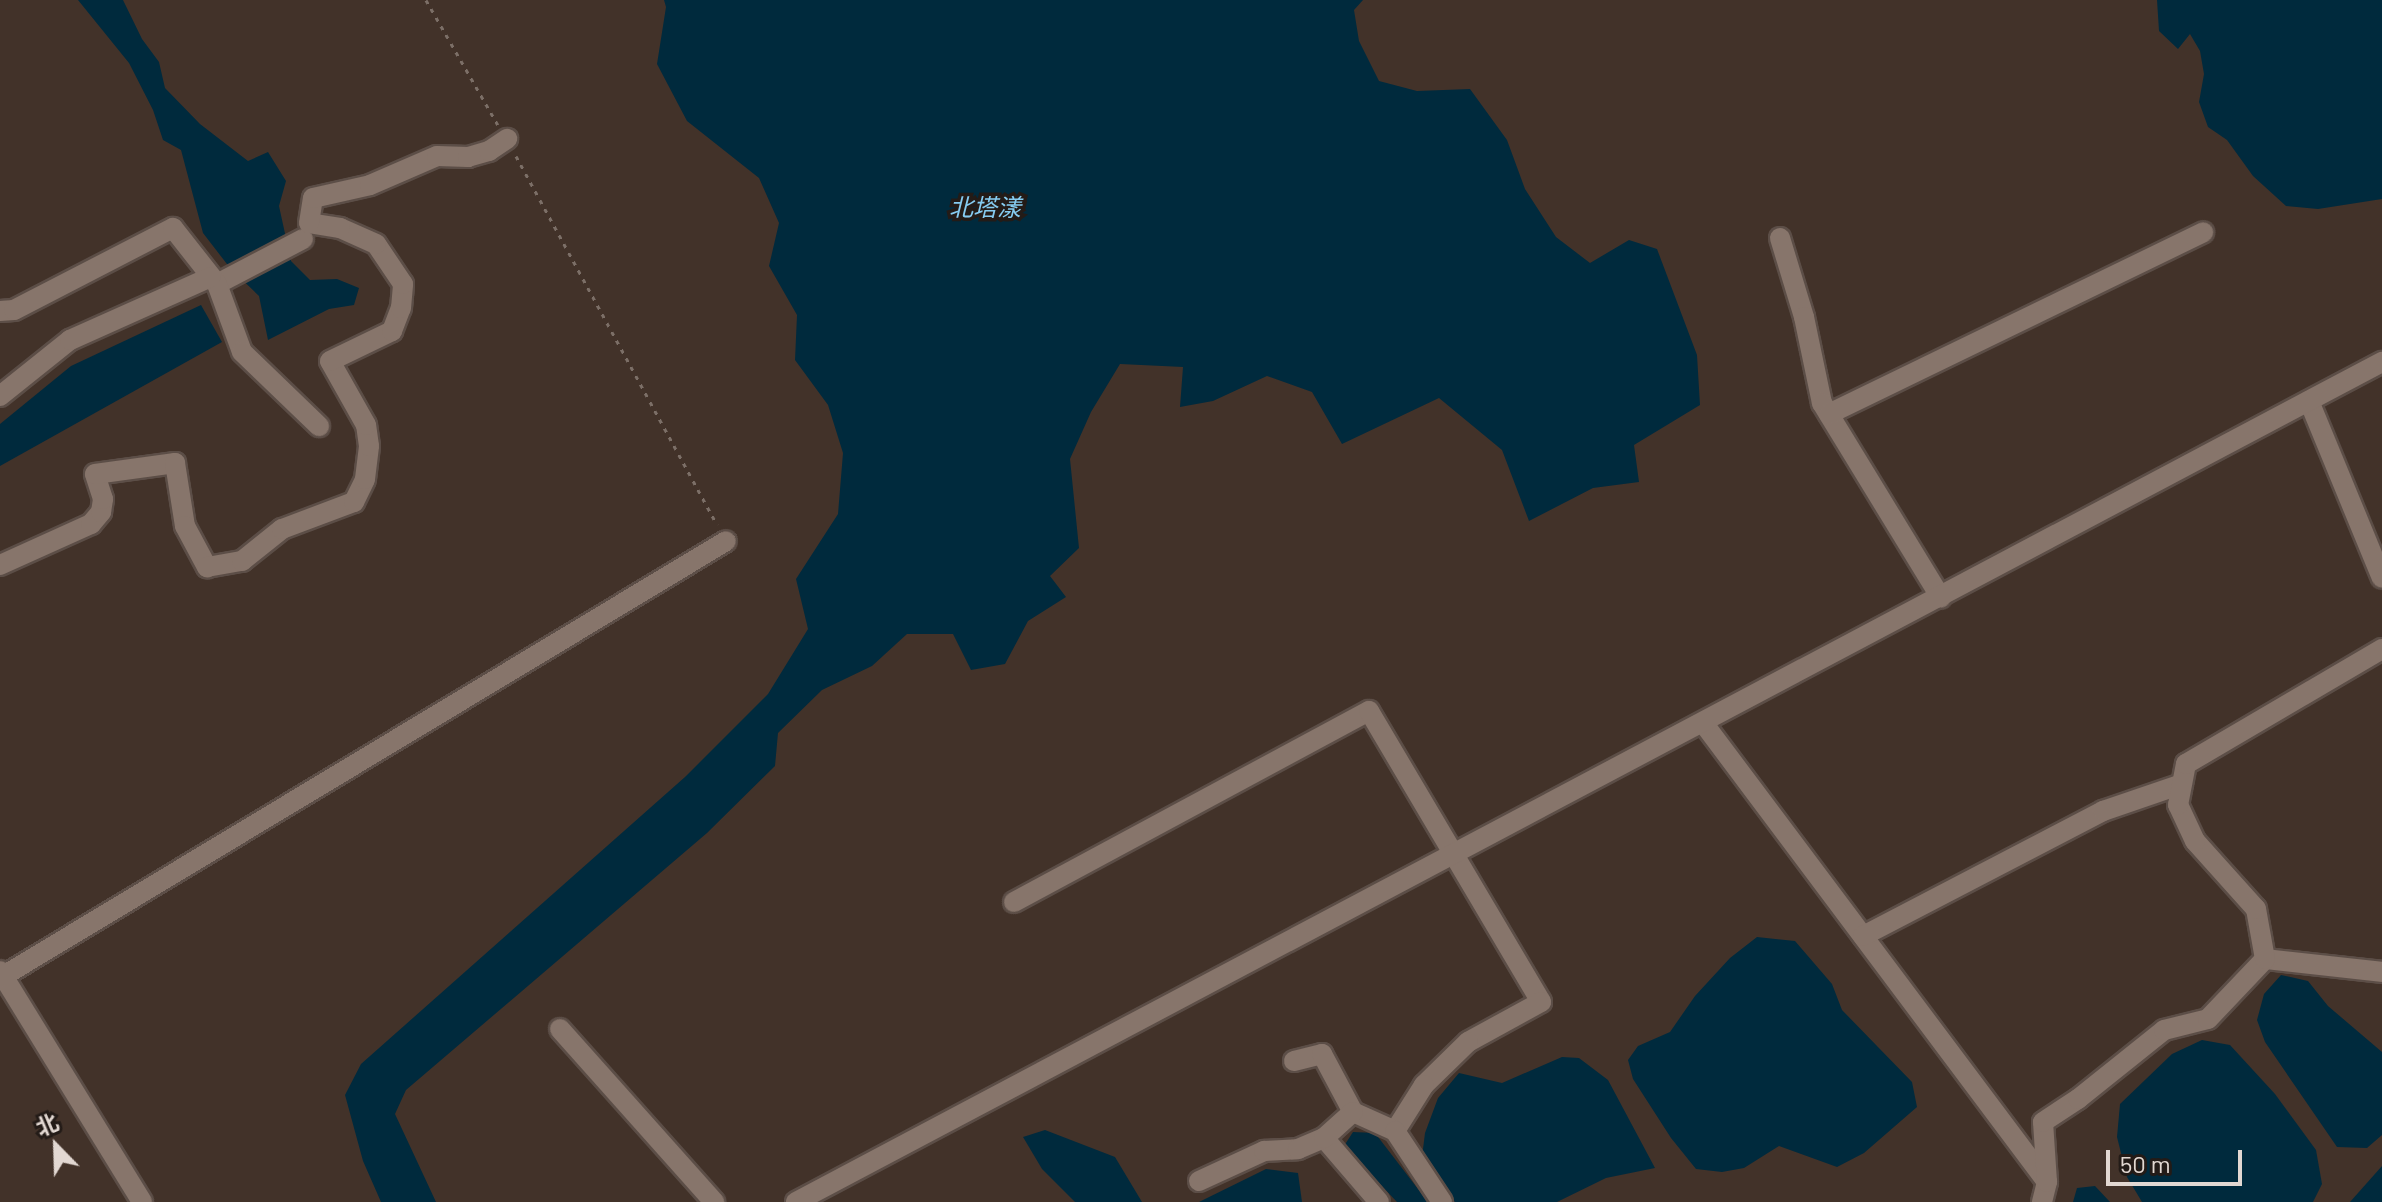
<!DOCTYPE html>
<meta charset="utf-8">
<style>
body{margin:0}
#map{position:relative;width:2382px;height:1202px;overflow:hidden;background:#423229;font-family:Barlow,"Noto Sans SC",sans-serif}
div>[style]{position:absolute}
.water>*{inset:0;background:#002a3d}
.path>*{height:3px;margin-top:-1.5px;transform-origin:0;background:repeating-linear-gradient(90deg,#7c6f67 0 4px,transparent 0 10px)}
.roads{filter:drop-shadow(2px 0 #5c4e47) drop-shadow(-2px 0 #5c4e47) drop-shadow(0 2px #5c4e47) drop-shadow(0 -2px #5c4e47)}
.minor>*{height:20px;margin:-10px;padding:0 10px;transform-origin:10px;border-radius:10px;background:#87756b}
span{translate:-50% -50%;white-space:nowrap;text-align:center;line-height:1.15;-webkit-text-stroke:7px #231b17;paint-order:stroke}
.water-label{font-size:24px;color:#86ccf1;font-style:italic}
.north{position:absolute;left:16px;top:1106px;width:80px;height:80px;-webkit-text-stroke:6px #231b17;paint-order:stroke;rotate:337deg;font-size:22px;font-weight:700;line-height:32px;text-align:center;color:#e2d8d2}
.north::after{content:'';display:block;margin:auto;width:28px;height:36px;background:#e2d8d2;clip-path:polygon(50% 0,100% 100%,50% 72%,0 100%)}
.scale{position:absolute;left:2106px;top:1150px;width:136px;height:36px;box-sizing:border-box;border:4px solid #e2d8d2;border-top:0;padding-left:10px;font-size:24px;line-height:28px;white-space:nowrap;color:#e2d8d2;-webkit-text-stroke:6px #231b17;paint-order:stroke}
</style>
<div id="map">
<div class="water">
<div style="clip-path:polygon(78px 0,123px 0,142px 39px,159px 62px,165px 88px,200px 124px,248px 161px,268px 152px,286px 181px,279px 206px,291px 261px,310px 280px,337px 279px,359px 288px,354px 305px,329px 309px,268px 340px,259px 296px,230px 268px,203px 233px,181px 150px,163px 140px,153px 110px,129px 63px)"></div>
<div style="clip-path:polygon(664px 0,1363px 0,1354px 10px,1359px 41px,1379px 81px,1417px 91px,1470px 89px,1507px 140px,1525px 189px,1556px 237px,1590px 263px,1629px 240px,1657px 249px,1697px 355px,1700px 405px,1634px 445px,1639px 482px,1593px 488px,1529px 521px,1502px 450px,1439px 398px,1342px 444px,1312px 392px,1267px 376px,1213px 401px,1180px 407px,1183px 367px,1120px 364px,1091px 412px,1070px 459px,1079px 548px,1050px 576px,1066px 597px,1028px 621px,1005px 664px,971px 670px,953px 634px,907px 634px,872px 666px,822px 690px,778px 733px,775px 766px,707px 833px,406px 1090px,395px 1114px,436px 1202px,381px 1202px,363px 1161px,345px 1095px,361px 1064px,685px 777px,768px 694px,808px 629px,796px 579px,838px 514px,843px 453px,828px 405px,795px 360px,797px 315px,769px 266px,779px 223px,759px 178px,687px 121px,657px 64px,666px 7px)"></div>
<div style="clip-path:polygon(2157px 0,2382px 0,2382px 199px,2318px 209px,2286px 206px,2253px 176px,2227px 140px,2208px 127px,2199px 102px,2204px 74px,2200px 51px,2190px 34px,2178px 49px,2159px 31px)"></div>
<div style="clip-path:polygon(201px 305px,222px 342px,0 466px,0 424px,71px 366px)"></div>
<div style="clip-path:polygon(1757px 937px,1795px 941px,1832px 984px,1842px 1010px,1912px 1082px,1917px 1107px,1864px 1153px,1837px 1167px,1779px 1146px,1744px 1168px,1722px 1172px,1696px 1169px,1671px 1138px,1633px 1079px,1628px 1060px,1638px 1046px,1670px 1032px,1695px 996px,1730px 958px)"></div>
<div style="clip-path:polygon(2281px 975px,2308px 981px,2328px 1006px,2382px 1052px,2382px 1135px,2367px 1148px,2337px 1147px,2265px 1042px,2257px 1020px,2264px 994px)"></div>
<div style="clip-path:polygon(2202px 1040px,2230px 1045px,2275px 1094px,2316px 1150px,2322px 1184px,2313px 1202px,2142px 1202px,2127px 1177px,2117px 1137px,2120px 1104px,2172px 1054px)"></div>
<div style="clip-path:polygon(1562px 1057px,1579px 1058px,1608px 1080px,1655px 1168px,1606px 1178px,1557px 1202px,1455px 1202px,1422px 1157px,1425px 1133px,1438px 1098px,1459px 1073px,1502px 1083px)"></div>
<div style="clip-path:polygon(1045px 1130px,1115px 1157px,1142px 1202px,1075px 1202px,1042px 1169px,1023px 1137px)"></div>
<div style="clip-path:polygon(1353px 1132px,1375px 1133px,1428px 1202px,1397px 1202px,1344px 1146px)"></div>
<div style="clip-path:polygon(2382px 1166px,2382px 1202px,2350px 1202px)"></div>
<div style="clip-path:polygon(1266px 1169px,1298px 1173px,1302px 1202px,1199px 1202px)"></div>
<div style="clip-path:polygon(2095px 1186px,2110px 1202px,2073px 1202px,2077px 1188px)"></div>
</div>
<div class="path">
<div style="left:426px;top:0;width:144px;rotate:60.1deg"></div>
<div style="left:516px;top:156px;width:420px;rotate:61.4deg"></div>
</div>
<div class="roads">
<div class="minor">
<div style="left:1780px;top:238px;width:83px;rotate:73.1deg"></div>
<div style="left:1804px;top:317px;width:88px;rotate:78.2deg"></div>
<div style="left:1822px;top:403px;width:228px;rotate:58.6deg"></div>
<div style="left:217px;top:284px;width:97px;rotate:-27.6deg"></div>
<div style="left:0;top:311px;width:14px;rotate:-4deg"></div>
<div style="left:14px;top:310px;width:179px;rotate:-27.3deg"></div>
<div style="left:173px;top:228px;width:71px;rotate:51.8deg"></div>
<div style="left:217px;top:284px;width:72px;rotate:69.8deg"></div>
<div style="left:242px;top:352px;width:107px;rotate:43.9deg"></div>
<div style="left:0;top:396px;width:90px;rotate:-38.7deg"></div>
<div style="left:70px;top:340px;width:154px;rotate:-24.1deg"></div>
<div style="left:2309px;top:401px;width:191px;rotate:67.6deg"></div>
<div style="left:1829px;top:414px;width:416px;rotate:-25.9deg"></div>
<div style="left:0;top:565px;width:100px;rotate:-24.3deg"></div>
<div style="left:91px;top:524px;width:16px;rotate:-50deg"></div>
<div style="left:101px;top:512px;width:13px;rotate:-81deg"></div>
<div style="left:103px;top:499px;width:26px;rotate:-108deg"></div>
<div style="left:95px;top:474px;width:81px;rotate:-7.8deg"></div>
<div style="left:175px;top:463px;width:64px;rotate:81deg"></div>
<div style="left:185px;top:526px;width:47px;rotate:61.8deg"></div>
<div style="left:207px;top:567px;width:36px;rotate:-10deg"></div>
<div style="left:242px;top:561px;width:51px;rotate:-38.7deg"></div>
<div style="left:282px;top:529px;width:77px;rotate:-20.6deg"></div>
<div style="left:354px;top:502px;width:25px;rotate:-64deg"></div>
<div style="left:365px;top:479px;width:33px;rotate:-83deg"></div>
<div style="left:369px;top:446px;width:21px;rotate:-98deg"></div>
<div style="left:366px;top:425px;width:73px;rotate:-119.4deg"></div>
<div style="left:330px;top:361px;width:69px;rotate:-25.8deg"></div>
<div style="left:392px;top:331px;width:25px;rotate:-69deg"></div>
<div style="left:401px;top:308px;width:24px;rotate:-85deg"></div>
<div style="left:403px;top:284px;width:48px;rotate:-124deg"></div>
<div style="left:376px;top:244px;width:39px;rotate:-156deg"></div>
<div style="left:340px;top:228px;width:31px;rotate:-171deg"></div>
<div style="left:309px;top:223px;width:25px;rotate:-81deg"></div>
<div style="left:313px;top:198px;width:58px;rotate:-12.8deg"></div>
<div style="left:370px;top:185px;width:73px;rotate:-23.4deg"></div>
<div style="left:437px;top:156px;width:31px;rotate:2deg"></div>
<div style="left:468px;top:157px;width:22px;rotate:-16deg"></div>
<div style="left:489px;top:151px;width:22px;rotate:-34deg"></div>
<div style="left:1704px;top:724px;width:572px;rotate:53.17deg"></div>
<div style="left:1014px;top:902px;width:403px;rotate:-28.3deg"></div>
<div style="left:1369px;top:711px;width:338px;rotate:59.4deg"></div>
<div style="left:1541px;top:1002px;width:83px;rotate:151.3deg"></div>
<div style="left:1468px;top:1042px;width:62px;rotate:135.7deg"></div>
<div style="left:1424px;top:1085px;width:54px;rotate:122.2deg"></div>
<div style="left:1863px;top:936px;width:271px;rotate:-27.5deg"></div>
<div style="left:2103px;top:811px;width:83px;rotate:-18.9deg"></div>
<div style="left:2265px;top:959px;width:118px;rotate:6.3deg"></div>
<div style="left:0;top:971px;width:271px;rotate:58.4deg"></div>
<div style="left:0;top:978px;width:847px;rotate:-31.04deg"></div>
<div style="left:560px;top:1029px;width:232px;rotate:48.3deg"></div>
<div style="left:1294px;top:1061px;width:29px;rotate:-14deg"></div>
<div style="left:1322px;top:1054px;width:66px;rotate:61.9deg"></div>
<div style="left:1353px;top:1112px;width:46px;rotate:24.3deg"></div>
<div style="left:1395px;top:1131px;width:85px;rotate:56.5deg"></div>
<div style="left:1324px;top:1138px;width:84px;rotate:49.3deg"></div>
<div style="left:1199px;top:1181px;width:72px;rotate:-24.8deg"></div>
<div style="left:1264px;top:1151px;width:34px;rotate:-3deg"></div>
<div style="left:1298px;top:1149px;width:28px;rotate:-23deg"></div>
<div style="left:1324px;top:1138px;width:39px;rotate:-42deg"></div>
<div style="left:796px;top:1202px;width:1795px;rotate:-27.91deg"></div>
<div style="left:2042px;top:1202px;width:21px;rotate:-76deg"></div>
<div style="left:2047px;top:1182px;width:60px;rotate:-93.8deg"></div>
<div style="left:2043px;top:1122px;width:42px;rotate:-33.3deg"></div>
<div style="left:2078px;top:1099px;width:110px;rotate:-38.7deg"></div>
<div style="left:2164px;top:1030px;width:45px;rotate:-14deg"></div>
<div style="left:2208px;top:1019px;width:83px;rotate:-46.5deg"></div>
<div style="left:2265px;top:959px;width:51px;rotate:-100.2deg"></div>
<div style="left:2256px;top:909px;width:91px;rotate:-131.9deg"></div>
<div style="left:2195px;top:841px;width:40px;rotate:-115deg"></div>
<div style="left:2178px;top:805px;width:42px;rotate:-79deg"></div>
<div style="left:2186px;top:764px;width:227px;rotate:-30.4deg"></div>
</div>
</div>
<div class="water-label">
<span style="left:985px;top:207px">北塔漾</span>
</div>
<div class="north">北</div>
<div class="scale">50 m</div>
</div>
